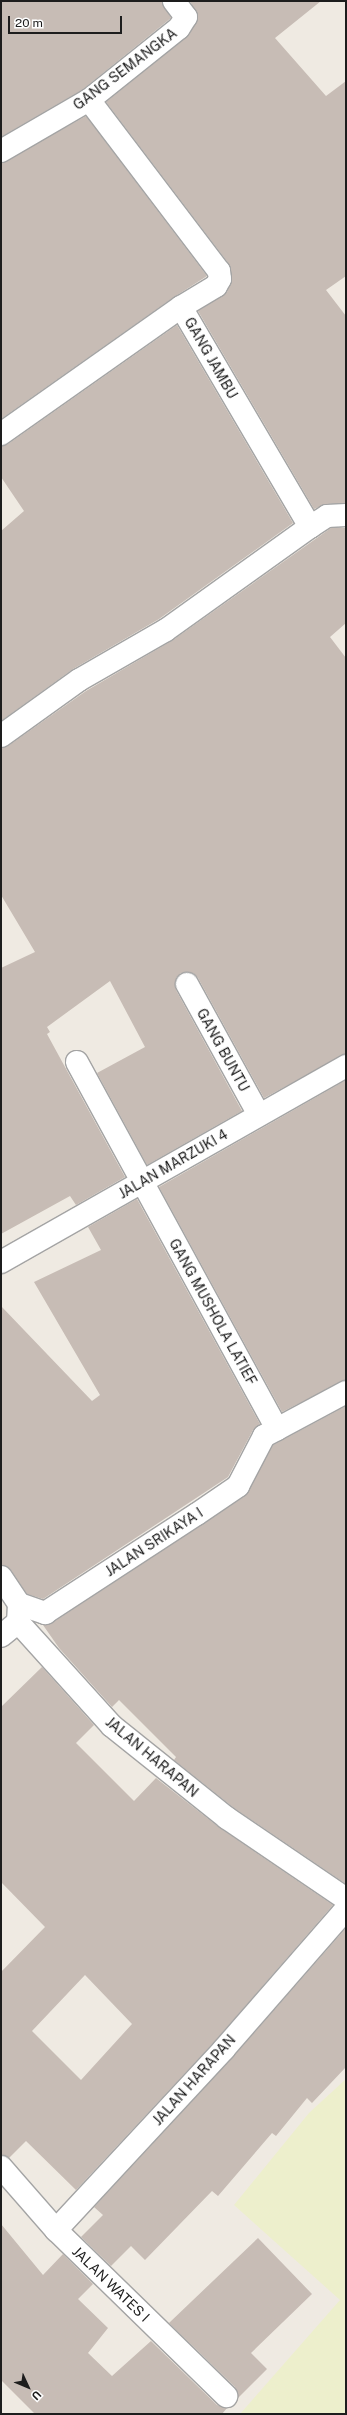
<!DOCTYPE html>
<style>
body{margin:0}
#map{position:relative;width:347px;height:2415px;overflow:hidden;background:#efeae2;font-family:"Public Sans",sans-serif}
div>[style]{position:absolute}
.farmland>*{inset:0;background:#edefcc}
.building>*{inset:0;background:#c7bcb5}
.roads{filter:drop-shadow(1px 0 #a4a4a4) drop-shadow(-1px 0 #a4a4a4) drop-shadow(0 1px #a4a4a4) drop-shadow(0 -1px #a4a4a4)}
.street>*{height:22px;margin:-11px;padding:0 11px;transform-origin:11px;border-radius:11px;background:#fff}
span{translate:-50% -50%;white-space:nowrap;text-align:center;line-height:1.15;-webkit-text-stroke:3.5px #fff;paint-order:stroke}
.street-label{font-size:14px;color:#1d1d1d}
.frame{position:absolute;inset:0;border:2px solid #1d1d1d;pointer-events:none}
.north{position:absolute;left:8px;top:2367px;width:40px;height:40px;-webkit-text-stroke:3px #fff;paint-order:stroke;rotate:134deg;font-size:11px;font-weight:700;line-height:16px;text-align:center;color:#1d1d1d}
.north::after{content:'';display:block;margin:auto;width:14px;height:18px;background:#1d1d1d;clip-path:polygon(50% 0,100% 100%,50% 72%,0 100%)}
.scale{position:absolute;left:8px;top:16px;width:114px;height:18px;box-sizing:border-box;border:2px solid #1d1d1d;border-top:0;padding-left:5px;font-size:12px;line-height:14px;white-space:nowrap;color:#1d1d1d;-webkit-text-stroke:3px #fff;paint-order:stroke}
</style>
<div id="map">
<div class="farmland">
<div style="clip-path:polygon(346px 2079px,346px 2414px,240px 2414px,340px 2300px,234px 2205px,309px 2113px)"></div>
</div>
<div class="building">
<div style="clip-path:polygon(1px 1px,162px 1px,171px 18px,82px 90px,1px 137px)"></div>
<div style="clip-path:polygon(190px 1px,321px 1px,275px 38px,326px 96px,346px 81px,346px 276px,326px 290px,346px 316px,346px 503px,326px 504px,314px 509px,198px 311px,227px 292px,232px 278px,229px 264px,106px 102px,189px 35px,198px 17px)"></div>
<div style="clip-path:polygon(86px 116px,207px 276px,174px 297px,1px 419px,1px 163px)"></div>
<div style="clip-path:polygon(177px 325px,293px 523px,159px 619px,73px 669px,1px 721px,1px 531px,24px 511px,1px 477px,1px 446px,8px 444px)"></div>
<div style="clip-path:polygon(331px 528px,346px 528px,346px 623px,330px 637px,346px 658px,346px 1054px,264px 1098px,198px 978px,193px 973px,181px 973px,176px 978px,176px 990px,242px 1111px,147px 1165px,97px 1073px,145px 1047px,110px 981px,47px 1027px,50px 1032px,47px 1034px,125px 1177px,76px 1205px,70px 1196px,1px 1234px,1px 968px,35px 952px,1px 895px,1px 748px,8px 746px,86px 691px,173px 640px)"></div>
<div style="clip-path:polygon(346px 1080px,346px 1380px,282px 1412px,159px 1187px)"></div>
<div style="clip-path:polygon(137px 1199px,260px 1424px,253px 1430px,228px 1477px,43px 1599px,27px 1594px,11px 1570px,1px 1565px,1px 1306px,92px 1401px,100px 1395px,34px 1282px,101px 1250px,88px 1227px)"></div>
<div style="clip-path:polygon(346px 1406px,346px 1884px,234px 1808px,174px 1760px,176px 1757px,119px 1700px,112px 1707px,59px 1648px,43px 1625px,52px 1623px,245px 1496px,273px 1445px)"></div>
<div style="clip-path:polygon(evenodd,42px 1667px,94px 1725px,76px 1743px,134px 1801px,156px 1778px,220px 1828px,333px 1905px,215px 2041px,76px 2190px,26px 2141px,9px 2158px,1px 2155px,1px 1972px,45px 1927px,1px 1882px,1px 1707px,42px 1667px,85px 1975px,132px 2024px,81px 2080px,32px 2031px,85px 1975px)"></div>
<div style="clip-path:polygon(346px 1928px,346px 2067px,312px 2103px,307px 2098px,276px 2136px,272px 2133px,218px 2196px,212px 2191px,145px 2260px,131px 2246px,111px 2266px,81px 2237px,103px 2215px,94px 2207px,233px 2057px)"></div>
<div style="clip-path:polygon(1px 2224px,43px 2275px,63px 2254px,93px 2284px,78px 2299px,108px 2328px,88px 2353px,112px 2376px,151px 2341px,217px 2405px,227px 2408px,222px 2414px,35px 2414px,1px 2380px)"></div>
<div style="clip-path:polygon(258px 2238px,312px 2294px,251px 2353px,267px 2369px,238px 2398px,235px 2387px,169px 2323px)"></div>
</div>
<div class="roads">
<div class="street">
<div style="left:89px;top:100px;width:215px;rotate:52.8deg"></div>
<div style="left:219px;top:271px;width:8px;rotate:83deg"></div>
<div style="left:220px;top:279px;width:8px;rotate:120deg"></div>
<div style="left:216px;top:286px;width:41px;rotate:149deg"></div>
<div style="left:181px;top:307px;width:255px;rotate:59.6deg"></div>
<div style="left:310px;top:527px;width:20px;rotate:-33deg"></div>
<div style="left:327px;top:516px;width:19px;rotate:-3deg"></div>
<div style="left:1px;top:151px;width:102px;rotate:-30.1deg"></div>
<div style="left:89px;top:100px;width:115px;rotate:-38.7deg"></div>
<div style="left:179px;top:28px;width:13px;rotate:-58deg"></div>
<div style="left:186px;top:17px;width:20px;rotate:-127deg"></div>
<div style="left:1px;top:434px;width:220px;rotate:-35.2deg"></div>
<div style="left:1px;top:736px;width:96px;rotate:-35.7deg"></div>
<div style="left:79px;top:680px;width:100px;rotate:-29.9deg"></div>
<div style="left:166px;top:630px;width:177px;rotate:-35.6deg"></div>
<div style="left:187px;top:984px;width:149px;rotate:61.2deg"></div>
<div style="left:1px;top:1262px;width:397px;rotate:-29.6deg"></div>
<div style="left:277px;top:1429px;width:78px;rotate:-28.2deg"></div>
<div style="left:1px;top:1577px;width:32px;rotate:56deg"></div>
<div style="left:19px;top:1604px;width:18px;rotate:93deg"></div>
<div style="left:18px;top:1622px;width:140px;rotate:47.9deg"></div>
<div style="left:112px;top:1726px;width:147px;rotate:38.7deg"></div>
<div style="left:227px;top:1818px;width:144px;rotate:34.2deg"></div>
<div style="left:19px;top:1604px;width:28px;rotate:19deg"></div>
<div style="left:45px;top:1613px;width:181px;rotate:-33.1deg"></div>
<div style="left:197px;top:1514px;width:50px;rotate:-34.3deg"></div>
<div style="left:238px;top:1486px;width:56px;rotate:-62.5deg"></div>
<div style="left:264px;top:1436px;width:15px;rotate:-28deg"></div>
<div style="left:277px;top:1429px;width:418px;rotate:-118.6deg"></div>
<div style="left:1px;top:1636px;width:22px;rotate:-39deg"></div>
<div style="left:1px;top:2167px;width:84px;rotate:48.9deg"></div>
<div style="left:56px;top:2230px;width:238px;rotate:44.3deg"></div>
<div style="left:56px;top:2230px;width:247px;rotate:-47.1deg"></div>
<div style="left:224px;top:2049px;width:186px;rotate:-48.9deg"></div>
</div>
</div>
<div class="street-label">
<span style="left:125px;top:69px;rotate:-37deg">GANG SEMANGKA</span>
<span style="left:211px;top:358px;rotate:60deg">GANG JAMBU</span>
<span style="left:223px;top:1050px;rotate:61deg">GANG BUNTU</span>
<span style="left:173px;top:1164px;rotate:-30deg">JALAN MARZUKI 4</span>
<span style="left:213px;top:1312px;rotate:61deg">GANG MUSHOLA LATIEF</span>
<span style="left:154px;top:1542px;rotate:-33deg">JALAN SRIKAYA I</span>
<span style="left:152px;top:1757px;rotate:40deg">JALAN HARAPAN</span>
<span style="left:194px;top:2080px;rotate:-48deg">JALAN HARAPAN</span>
<span style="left:111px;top:2284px;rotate:44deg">JALAN WATES I</span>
</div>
<div class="frame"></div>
<div class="north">U</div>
<div class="scale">20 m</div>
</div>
